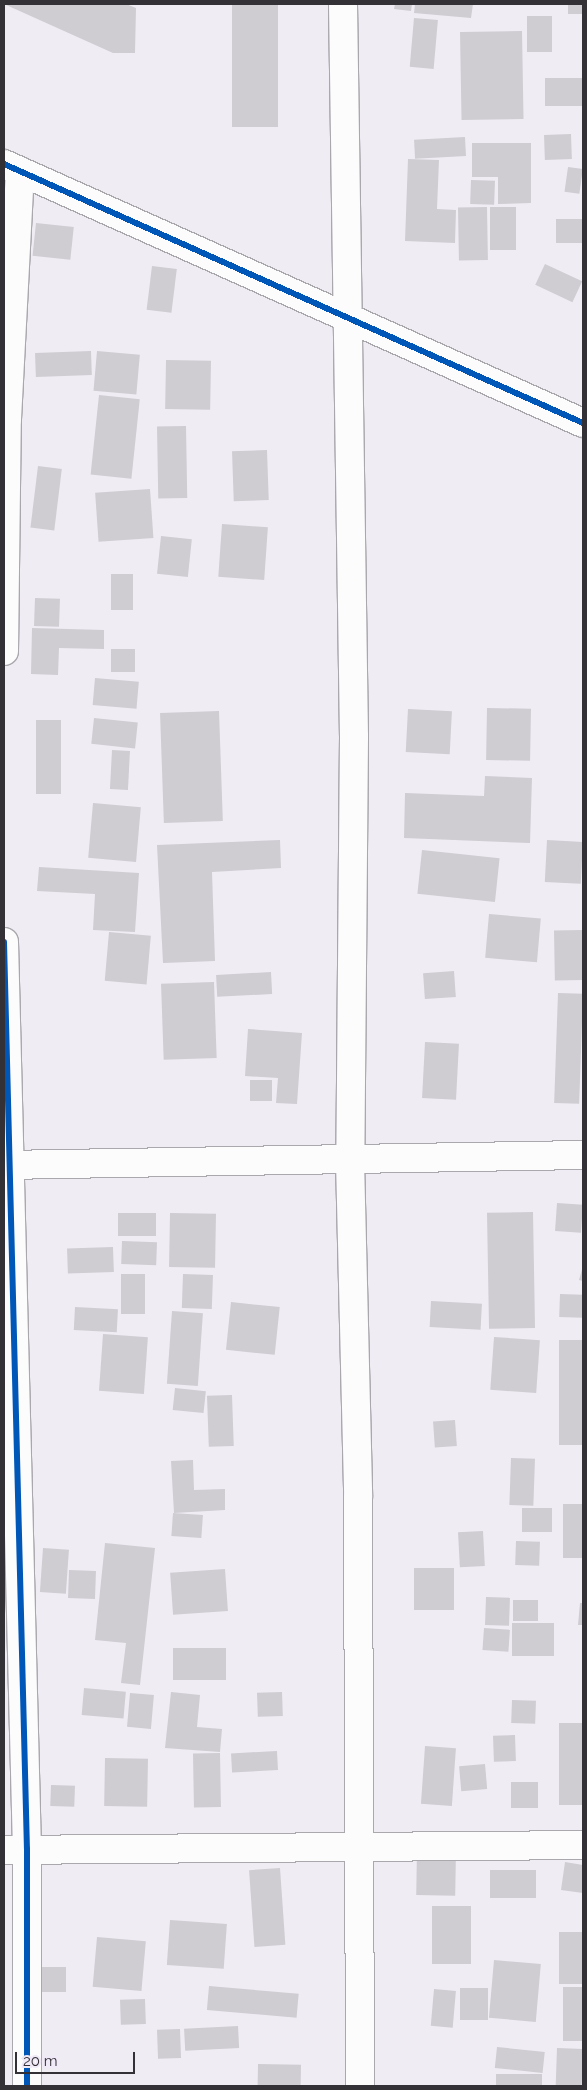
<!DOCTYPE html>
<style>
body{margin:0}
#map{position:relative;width:587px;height:2090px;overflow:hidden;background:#f0ecf4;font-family:Raleway,sans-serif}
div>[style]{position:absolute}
.building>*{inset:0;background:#cfccd2;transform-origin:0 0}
.roads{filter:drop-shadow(1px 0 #aaa7ad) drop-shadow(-1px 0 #aaa7ad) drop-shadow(0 1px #aaa7ad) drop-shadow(0 -1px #aaa7ad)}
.minor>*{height:28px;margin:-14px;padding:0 14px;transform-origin:14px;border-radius:14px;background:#fdfcfd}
.primary>*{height:28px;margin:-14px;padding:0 14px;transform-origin:14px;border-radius:14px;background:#fdfcfd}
.cycleway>*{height:6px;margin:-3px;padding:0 3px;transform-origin:3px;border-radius:3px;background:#0057b8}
span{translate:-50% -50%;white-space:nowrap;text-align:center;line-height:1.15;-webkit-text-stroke:4.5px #f0e9f7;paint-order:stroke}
.frame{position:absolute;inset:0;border:5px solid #333036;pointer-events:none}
.scale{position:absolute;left:15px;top:2052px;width:120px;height:22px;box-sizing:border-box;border:2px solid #333036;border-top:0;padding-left:6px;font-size:15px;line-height:18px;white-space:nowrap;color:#333036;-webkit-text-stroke:4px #f0e9f7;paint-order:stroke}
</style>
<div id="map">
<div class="building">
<div style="clip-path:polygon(4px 4px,126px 4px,136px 8px,135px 53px,113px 53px)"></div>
<div style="left:232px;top:4px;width:46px;height:123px"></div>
<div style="clip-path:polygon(395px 4px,412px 4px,411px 11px,394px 9px)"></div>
<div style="clip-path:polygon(415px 4px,473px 4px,471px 18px,414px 13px)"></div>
<div style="left:568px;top:4px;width:15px;height:10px"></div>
<div style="left:527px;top:16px;width:25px;height:36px"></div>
<div style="left:414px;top:18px;width:24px;height:49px;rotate:5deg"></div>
<div style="left:522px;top:31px;width:88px;height:62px;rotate:89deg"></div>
<div style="left:583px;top:78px;width:28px;height:38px;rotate:90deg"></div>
<div style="left:571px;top:134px;width:25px;height:27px;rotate:88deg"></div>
<div style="left:465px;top:137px;width:19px;height:51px;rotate:87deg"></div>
<div style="clip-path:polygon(472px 143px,531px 143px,531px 203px,498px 204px,498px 177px,472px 177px)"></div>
<div style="clip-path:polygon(408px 159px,439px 160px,437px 209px,456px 210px,455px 243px,405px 241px)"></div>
<div style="left:568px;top:167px;width:15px;height:25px;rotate:8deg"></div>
<div style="left:471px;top:180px;width:24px;height:24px;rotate:2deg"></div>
<div style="left:487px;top:207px;width:53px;height:29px;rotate:89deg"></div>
<div style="left:490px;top:207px;width:26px;height:43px"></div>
<div style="left:583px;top:219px;width:24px;height:27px;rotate:90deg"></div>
<div style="left:36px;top:223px;width:38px;height:33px;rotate:6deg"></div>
<div style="left:545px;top:264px;width:41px;height:23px;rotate:25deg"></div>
<div style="left:152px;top:266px;width:25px;height:44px;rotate:7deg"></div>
<div style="left:91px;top:351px;width:24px;height:56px;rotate:88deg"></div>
<div style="left:97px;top:351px;width:43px;height:40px;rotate:5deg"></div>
<div style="left:166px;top:360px;width:45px;height:49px;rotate:1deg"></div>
<div style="left:99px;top:395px;width:41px;height:80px;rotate:6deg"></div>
<div style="left:186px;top:426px;width:72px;height:29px;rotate:89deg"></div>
<div style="left:267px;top:450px;width:50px;height:35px;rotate:88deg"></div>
<div style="left:38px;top:466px;width:24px;height:62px;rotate:7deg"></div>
<div style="left:150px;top:489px;width:49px;height:55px;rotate:86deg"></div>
<div style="left:222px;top:524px;width:46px;height:53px;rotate:4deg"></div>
<div style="left:161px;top:536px;width:31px;height:38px;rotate:6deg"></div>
<div style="left:111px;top:574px;width:22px;height:36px"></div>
<div style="left:35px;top:598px;width:25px;height:28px;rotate:2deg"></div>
<div style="clip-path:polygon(32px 628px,104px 630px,104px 649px,59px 648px,58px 675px,31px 674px)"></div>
<div style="left:111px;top:649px;width:24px;height:23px"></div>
<div style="left:95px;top:678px;width:44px;height:27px;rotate:5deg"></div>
<div style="left:487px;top:708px;width:44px;height:52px;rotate:1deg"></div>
<div style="left:408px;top:709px;width:44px;height:43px;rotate:3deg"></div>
<div style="left:219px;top:711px;width:110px;height:59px;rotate:88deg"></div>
<div style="left:94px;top:718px;width:44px;height:26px;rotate:6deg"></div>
<div style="left:36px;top:720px;width:25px;height:74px"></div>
<div style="left:112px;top:750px;width:18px;height:39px;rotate:3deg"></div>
<div style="clip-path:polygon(485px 776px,532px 778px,530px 843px,404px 838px,405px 793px,484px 796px)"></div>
<div style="left:93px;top:803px;width:48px;height:55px;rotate:5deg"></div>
<div style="clip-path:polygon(280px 840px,281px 868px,212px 872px,215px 961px,163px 963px,157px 845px)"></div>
<div style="left:547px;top:840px;width:36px;height:42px;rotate:3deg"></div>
<div style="left:422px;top:850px;width:78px;height:44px;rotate:6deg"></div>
<div style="clip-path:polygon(39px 867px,139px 873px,135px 932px,93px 930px,95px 894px,37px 891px)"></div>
<div style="left:489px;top:914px;width:52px;height:44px;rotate:5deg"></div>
<div style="left:582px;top:930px;width:50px;height:28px;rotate:89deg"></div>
<div style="left:109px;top:932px;width:42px;height:49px;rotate:5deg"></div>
<div style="left:454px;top:971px;width:26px;height:31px;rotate:86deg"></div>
<div style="left:271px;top:972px;width:22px;height:55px;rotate:87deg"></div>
<div style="left:214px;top:982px;width:76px;height:53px;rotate:88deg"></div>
<div style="left:558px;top:993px;width:25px;height:110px;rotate:2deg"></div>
<div style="clip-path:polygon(248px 1029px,302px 1033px,297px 1104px,276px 1103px,278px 1078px,245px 1076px)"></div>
<div style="left:425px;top:1042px;width:34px;height:56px;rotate:3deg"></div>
<div style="left:250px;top:1080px;width:22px;height:21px"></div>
<div style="left:557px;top:1203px;width:26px;height:28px;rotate:4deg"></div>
<div style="left:533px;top:1212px;width:116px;height:46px;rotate:89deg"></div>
<div style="left:156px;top:1213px;width:23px;height:38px;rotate:90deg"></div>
<div style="left:170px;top:1213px;width:46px;height:54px;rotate:1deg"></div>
<div style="left:122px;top:1241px;width:35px;height:23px;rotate:2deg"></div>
<div style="left:113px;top:1247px;width:25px;height:46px;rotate:88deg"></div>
<div style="clip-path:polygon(583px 1266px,583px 1281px,579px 1280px)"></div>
<div style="left:121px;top:1274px;width:24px;height:40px"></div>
<div style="left:183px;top:1274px;width:30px;height:34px;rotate:2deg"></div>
<div style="left:560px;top:1294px;width:23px;height:23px;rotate:2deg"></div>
<div style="left:431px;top:1301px;width:51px;height:26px;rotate:3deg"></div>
<div style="left:231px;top:1302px;width:49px;height:48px;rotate:6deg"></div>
<div style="left:75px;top:1307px;width:43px;height:23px;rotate:3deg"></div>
<div style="left:172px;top:1311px;width:31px;height:73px;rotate:4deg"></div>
<div style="left:103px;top:1334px;width:45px;height:57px;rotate:4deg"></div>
<div style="left:494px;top:1337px;width:46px;height:53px;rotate:4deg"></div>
<div style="left:559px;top:1340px;width:24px;height:105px"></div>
<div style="left:175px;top:1388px;width:31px;height:22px;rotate:6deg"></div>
<div style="left:232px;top:1395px;width:51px;height:25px;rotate:88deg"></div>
<div style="left:455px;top:1420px;width:26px;height:22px;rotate:86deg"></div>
<div style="left:511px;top:1458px;width:24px;height:47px;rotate:2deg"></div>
<div style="clip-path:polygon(193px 1460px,194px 1490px,225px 1489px,225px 1510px,174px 1513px,171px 1461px)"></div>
<div style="left:583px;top:1504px;width:54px;height:20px;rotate:90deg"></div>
<div style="left:552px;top:1508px;width:24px;height:30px;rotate:90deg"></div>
<div style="left:173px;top:1513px;width:30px;height:23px;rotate:4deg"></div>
<div style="left:483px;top:1531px;width:35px;height:25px;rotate:87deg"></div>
<div style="left:516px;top:1541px;width:24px;height:24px;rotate:2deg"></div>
<div style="clip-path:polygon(105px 1543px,155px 1548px,140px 1685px,121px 1683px,126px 1643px,95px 1640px)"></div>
<div style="left:43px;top:1548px;width:26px;height:44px;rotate:4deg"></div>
<div style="left:414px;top:1568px;width:40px;height:42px"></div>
<div style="left:225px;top:1569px;width:42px;height:55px;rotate:86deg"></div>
<div style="left:69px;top:1570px;width:27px;height:28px;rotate:2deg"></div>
<div style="left:486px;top:1597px;width:24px;height:28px;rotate:2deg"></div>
<div style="left:513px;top:1600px;width:25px;height:21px"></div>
<div style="clip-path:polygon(580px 1603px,583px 1603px,583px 1625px,578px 1625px)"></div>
<div style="left:512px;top:1623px;width:42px;height:33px"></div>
<div style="left:484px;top:1628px;width:26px;height:22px;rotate:4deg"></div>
<div style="left:173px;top:1648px;width:53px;height:32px"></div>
<div style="left:84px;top:1688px;width:42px;height:27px;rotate:5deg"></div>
<div style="clip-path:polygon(171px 1692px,200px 1695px,197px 1727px,222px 1729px,220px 1752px,165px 1748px)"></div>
<div style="left:282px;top:1692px;width:24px;height:25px;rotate:88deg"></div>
<div style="left:130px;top:1693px;width:24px;height:34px;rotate:5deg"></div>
<div style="left:512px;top:1700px;width:24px;height:23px;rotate:2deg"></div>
<div style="left:559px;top:1723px;width:24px;height:82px"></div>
<div style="left:515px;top:1735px;width:26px;height:22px;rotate:88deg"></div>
<div style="left:425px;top:1746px;width:31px;height:58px;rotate:4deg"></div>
<div style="left:277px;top:1751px;width:19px;height:46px;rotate:87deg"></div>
<div style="left:220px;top:1753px;width:54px;height:27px;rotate:89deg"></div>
<div style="left:105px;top:1758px;width:43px;height:48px;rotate:1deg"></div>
<div style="left:485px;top:1764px;width:25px;height:26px;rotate:85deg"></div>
<div style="left:511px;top:1782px;width:27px;height:26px"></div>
<div style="left:51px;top:1785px;width:24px;height:21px;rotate:2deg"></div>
<div style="left:417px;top:1850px;width:39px;height:45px;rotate:1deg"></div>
<div style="clip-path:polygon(565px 1862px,583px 1865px,583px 1893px,561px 1890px)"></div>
<div style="left:280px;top:1868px;width:77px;height:31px;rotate:86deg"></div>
<div style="left:536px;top:1870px;width:28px;height:46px;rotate:90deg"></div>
<div style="left:471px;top:1906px;width:58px;height:39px;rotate:90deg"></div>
<div style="left:170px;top:1920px;width:57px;height:45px;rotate:4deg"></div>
<div style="left:583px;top:1932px;width:52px;height:24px;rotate:90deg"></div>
<div style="left:97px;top:1937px;width:49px;height:50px;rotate:5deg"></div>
<div style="left:494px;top:1960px;width:47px;height:58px;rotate:5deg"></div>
<div style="left:42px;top:1967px;width:24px;height:25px"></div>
<div style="left:209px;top:1986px;width:90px;height:24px;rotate:5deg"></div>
<div style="left:563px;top:1987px;width:20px;height:54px"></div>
<div style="left:460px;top:1988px;width:28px;height:32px"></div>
<div style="left:434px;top:1989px;width:22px;height:37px;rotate:5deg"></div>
<div style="left:145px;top:1999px;width:25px;height:25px;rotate:88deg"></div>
<div style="left:238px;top:2026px;width:22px;height:54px;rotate:87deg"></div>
<div style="left:180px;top:2029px;width:29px;height:23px;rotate:88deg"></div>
<div style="left:497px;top:2047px;width:48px;height:21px;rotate:6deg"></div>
<div style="left:557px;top:2048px;width:26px;height:38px;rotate:2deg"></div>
<div style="left:258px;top:2064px;width:43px;height:22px;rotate:1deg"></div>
<div style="left:496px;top:2074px;width:46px;height:12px"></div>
</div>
<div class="roads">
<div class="minor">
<div style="left:4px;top:164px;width:634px;rotate:24.1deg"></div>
<div style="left:4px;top:651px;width:232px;rotate:-89.3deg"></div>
<div style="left:7px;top:419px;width:248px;rotate:-87deg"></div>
<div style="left:4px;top:942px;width:907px;rotate:88.55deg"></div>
<div style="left:27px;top:1849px;width:237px;rotate:90deg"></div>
<div style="left:4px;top:1165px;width:579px;rotate:-0.99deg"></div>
<div style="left:4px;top:1850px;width:579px;rotate:-0.49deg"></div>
</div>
<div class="primary">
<div style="left:343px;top:4px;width:733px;rotate:89.14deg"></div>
<div style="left:354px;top:737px;width:424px;rotate:90.5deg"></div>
<div style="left:350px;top:1161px;width:336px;rotate:88.6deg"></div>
<div style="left:358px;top:1497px;width:589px;rotate:89.81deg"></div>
</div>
</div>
<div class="cycleway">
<div style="left:4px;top:164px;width:634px;rotate:24.1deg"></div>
<div style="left:4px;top:942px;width:907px;rotate:88.55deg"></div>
<div style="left:27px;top:1849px;width:237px;rotate:90deg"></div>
</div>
<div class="frame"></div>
<div class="scale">20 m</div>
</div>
